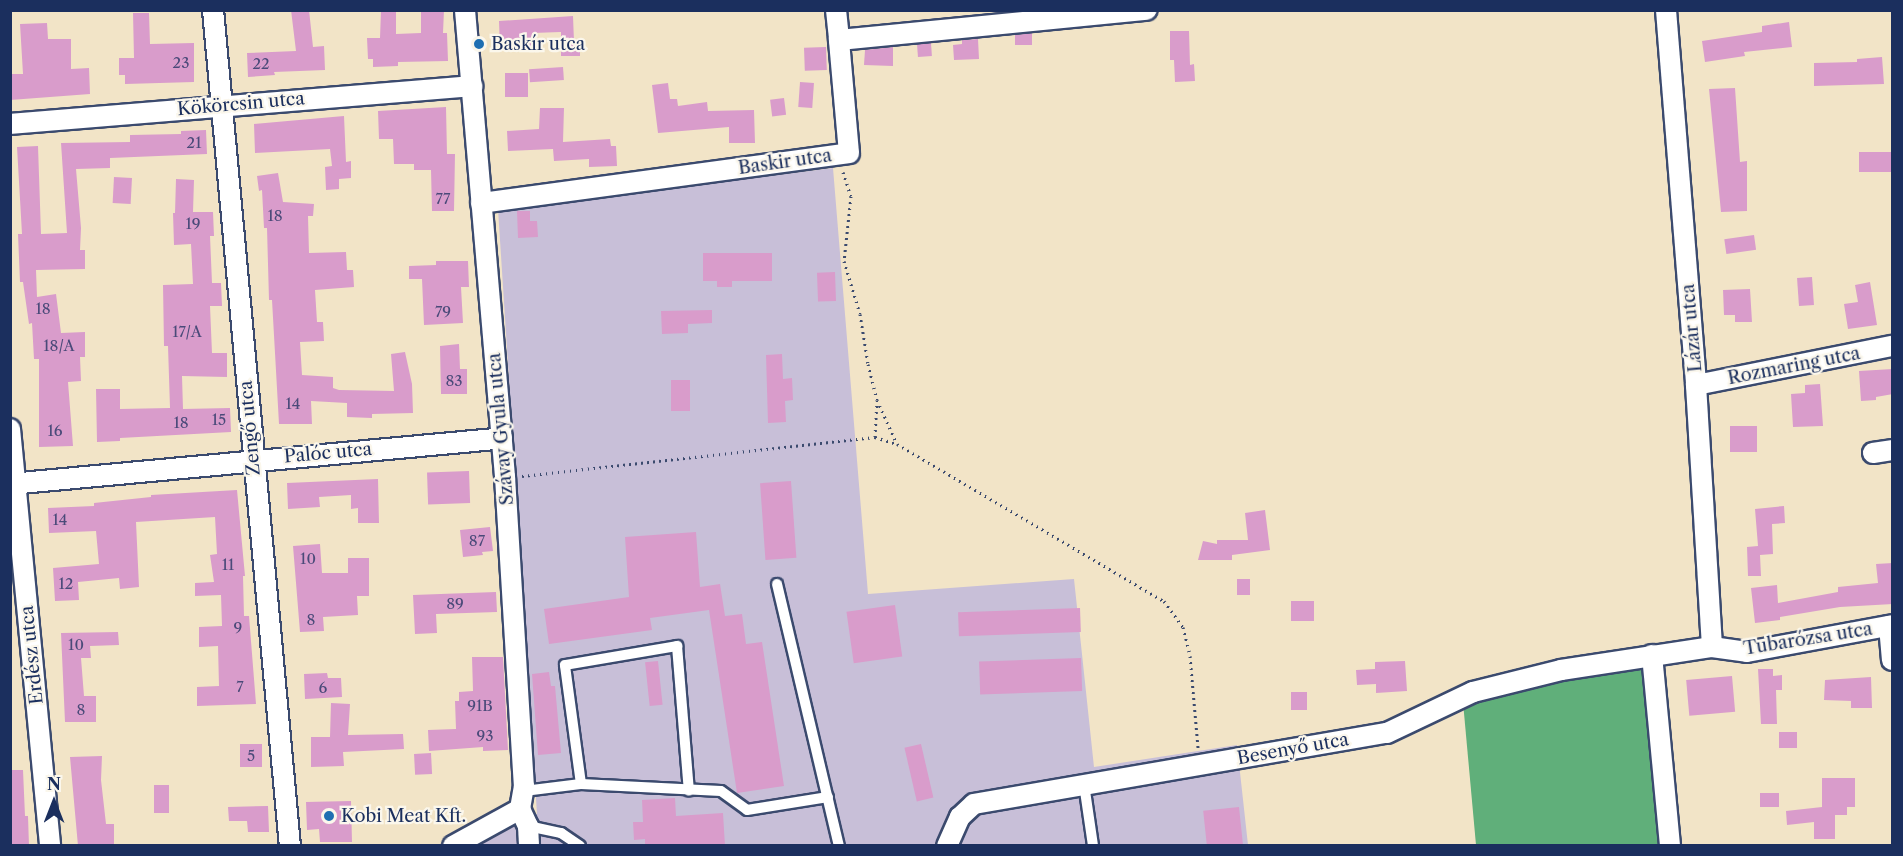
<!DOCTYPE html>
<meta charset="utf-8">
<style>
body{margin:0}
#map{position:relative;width:1903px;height:856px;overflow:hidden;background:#f2e4c7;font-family:"Libre Caslon Text",serif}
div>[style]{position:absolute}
.industrial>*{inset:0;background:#c8bfd8}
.forest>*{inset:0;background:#60af7a}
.building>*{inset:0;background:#d99ccb;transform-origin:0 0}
.path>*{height:3px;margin-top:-1.5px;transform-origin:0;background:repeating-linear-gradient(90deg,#3b4a6e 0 1.5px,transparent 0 6px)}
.roads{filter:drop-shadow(2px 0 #3b4a6e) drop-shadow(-2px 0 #3b4a6e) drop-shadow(0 2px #3b4a6e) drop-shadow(0 -2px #3b4a6e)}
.service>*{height:10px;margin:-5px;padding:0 5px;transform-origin:5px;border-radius:5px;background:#fff}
.minor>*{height:20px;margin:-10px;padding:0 10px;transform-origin:10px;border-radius:10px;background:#fff}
.dots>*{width:16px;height:16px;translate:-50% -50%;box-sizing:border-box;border:3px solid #fbf7ec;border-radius:50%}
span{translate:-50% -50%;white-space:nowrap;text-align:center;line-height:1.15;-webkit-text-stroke:4.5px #fbf7ec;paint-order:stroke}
.number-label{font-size:15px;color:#4a4a79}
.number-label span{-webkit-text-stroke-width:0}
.poi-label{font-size:18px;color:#1b2f5e}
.left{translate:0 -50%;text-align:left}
.street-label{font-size:18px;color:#1b2f5e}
.frame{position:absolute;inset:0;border:12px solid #1b2f5e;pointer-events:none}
.north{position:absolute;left:24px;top:772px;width:60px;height:60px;-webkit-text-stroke:4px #fbf7ec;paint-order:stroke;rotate:0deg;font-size:16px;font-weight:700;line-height:24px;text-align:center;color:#1b2f5e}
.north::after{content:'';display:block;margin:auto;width:21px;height:27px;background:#1b2f5e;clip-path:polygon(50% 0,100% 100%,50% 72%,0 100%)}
</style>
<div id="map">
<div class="industrial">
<div style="clip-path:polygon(833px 168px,868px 594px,1074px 579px,1094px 767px,1237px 745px,1248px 845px,467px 846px,537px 814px,498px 209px)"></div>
</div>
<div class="forest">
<div style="clip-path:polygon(1650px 664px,1665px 845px,1476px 845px,1462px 691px)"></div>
</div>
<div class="building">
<div style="clip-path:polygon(291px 10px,309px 10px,313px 47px,324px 46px,325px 70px,274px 72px,275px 75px,248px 77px,247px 53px,296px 51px)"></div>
<div style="clip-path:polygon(381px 10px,396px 10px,396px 34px,421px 33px,421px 10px,444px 10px,443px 33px,447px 33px,448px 61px,398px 62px,398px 66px,373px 67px,373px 59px,368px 59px,367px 38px,380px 38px)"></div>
<div style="clip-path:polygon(133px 13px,149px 13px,150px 44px,194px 43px,194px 82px,125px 84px,125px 75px,119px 75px,119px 58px,134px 58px)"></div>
<div style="clip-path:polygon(573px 16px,574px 42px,580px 41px,580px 56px,561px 56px,561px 32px,532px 33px,532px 46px,500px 48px,499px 21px)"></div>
<div style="clip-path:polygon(1789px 22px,1792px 47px,1744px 52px,1745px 56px,1705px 62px,1702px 41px,1762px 32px,1762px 26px)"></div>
<div style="clip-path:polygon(47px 23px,48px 39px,71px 39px,71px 69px,89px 68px,90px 94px,10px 100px,10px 74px,23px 74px,20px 24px)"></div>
<div style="clip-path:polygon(1170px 31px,1189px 31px,1190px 65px,1194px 64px,1195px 81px,1175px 82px,1174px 60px,1170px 60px)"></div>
<div style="clip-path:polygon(1032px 33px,1032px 45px,1015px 45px,1015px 35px)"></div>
<div style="clip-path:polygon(978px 39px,979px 59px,954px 60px,953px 45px,962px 44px,962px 40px)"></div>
<div style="left:931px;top:43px;width:13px;height:14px;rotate:86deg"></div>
<div style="left:826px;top:47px;width:23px;height:22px;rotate:88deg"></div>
<div style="clip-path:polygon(893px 47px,893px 66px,864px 65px,865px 50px)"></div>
<div style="clip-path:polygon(1882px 57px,1884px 84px,1814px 86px,1814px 63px,1857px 62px,1857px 59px)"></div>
<div style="left:563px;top:67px;width:13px;height:34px;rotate:86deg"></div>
<div style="left:528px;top:73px;width:24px;height:23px;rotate:90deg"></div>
<div style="left:800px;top:82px;width:14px;height:25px;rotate:4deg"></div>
<div style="clip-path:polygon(668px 83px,670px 99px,677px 99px,678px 106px,707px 102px,708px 111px,754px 110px,755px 143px,729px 143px,729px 127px,658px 133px,652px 85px)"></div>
<div style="clip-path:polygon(1735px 88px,1740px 162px,1747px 161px,1747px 211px,1721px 212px,1709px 89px)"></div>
<div style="left:784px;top:98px;width:17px;height:14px;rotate:83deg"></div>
<div style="clip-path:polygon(446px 107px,447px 154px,455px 154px,454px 211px,432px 211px,431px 170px,414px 170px,414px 164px,394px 164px,393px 139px,379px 139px,378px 111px)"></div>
<div style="clip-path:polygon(540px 108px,564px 108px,563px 142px,610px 139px,611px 146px,616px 146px,617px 166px,589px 167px,589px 159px,554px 161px,553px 149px,508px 151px,507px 131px,539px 129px)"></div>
<div style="clip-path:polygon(344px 116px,346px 162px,351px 161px,351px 178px,339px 179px,339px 189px,326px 190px,325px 167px,332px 166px,330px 149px,255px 153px,254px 124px)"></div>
<div style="clip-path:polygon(206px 130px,207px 154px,110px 158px,110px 168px,76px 169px,81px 228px,80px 250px,85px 250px,85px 269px,36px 270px,37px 297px,56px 294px,61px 333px,85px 332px,85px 357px,80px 357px,81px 381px,68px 382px,73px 446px,39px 447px,39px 359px,34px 359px,32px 323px,29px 324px,23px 282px,20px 282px,18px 234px,22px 234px,17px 147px,38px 146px,41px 234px,67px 233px,61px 143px,130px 142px,130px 135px,181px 134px,181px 131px)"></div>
<div style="left:1893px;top:152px;width:20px;height:34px;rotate:90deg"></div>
<div style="clip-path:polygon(278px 173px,283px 202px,314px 204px,313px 216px,308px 216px,309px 253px,346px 252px,347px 270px,353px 270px,354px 287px,315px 290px,317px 322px,323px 322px,324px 341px,300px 342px,302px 375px,333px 377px,333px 388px,339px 390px,394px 391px,391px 354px,405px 352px,412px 384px,413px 413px,372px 414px,372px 418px,347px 417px,347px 403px,311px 401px,312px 424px,279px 424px,272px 300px,269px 300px,267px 228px,264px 228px,262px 190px,259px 191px,257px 176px)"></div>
<div style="left:114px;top:177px;width:18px;height:26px;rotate:3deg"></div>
<div style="clip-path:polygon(176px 179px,194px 180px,193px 212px,213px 212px,214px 236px,210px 236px,212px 283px,221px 283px,222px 306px,210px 306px,212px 353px,227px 353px,227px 377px,182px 376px,183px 409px,230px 408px,231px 432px,120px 438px,120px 441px,97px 442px,96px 389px,120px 389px,120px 409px,170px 408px,168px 346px,164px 346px,163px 285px,193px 284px,191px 244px,174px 245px,173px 213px,175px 213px)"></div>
<div style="clip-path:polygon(517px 211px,530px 211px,530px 221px,537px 221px,538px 237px,518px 238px)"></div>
<div style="left:1754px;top:235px;width:15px;height:30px;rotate:82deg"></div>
<div style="clip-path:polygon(703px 253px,772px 253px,772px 281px,732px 281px,732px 287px,717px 287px,717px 281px,703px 281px)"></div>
<div style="clip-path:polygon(436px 261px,468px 261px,469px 287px,461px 287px,463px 323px,424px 325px,422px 279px,409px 279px,409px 266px,436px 265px)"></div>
<div style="left:835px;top:272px;width:29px;height:18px;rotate:88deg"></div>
<div style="left:1812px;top:277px;width:28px;height:15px;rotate:86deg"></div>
<div style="clip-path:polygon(1870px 282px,1877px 325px,1848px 329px,1844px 304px,1858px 302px,1855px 285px)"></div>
<div style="clip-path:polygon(1750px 289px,1752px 322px,1735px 322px,1735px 315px,1724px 315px,1723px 290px)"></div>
<div style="clip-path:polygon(712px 310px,712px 323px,688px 324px,688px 333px,662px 334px,661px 311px)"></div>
<div style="clip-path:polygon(459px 344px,460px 369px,467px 369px,467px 394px,441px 394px,440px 346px)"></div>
<div style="clip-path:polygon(782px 354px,783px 379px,792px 378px,793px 400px,785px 401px,786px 422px,768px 423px,766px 355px)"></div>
<div style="clip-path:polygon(1893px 369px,1893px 394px,1876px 397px,1876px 400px,1861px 401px,1859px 371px)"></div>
<div style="left:671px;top:380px;width:19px;height:31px"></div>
<div style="clip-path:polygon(1820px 384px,1823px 426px,1793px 427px,1791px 394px,1805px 393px,1805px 385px)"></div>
<div style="left:1757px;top:426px;width:26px;height:27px;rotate:90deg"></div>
<div style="left:469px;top:471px;width:32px;height:42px;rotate:88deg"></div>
<div style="clip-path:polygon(378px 479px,379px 523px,358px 523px,358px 508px,351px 509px,351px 495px,319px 497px,320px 507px,288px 509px,287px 483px)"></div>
<div style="left:791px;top:481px;width:77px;height:31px;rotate:86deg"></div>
<div style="clip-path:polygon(237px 490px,245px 576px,243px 576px,244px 616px,249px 616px,256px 704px,197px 706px,197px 687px,219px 686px,218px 646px,199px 647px,199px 627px,222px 626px,221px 595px,195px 596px,195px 583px,214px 582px,210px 555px,217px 554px,215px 517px,136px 522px,139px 587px,120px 589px,119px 578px,78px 582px,79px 600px,55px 601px,53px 568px,99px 564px,96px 531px,49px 533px,48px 508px,94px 506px,94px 503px,151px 497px,151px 495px)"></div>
<div style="clip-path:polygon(1784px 506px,1785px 523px,1772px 524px,1773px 554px,1760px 555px,1761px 576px,1748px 576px,1747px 547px,1758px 546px,1755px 509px)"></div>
<div style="clip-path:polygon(1265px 510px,1270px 550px,1232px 555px,1232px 560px,1198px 560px,1203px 541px,1217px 544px,1217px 540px,1248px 540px,1245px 513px)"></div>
<div style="clip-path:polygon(490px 527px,493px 551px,482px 552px,483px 555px,463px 557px,460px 530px)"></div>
<div style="clip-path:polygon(696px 532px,700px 587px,720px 584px,725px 616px,742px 614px,746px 644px,762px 642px,784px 786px,737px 793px,709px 610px,650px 618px,652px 630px,549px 644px,544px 609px,629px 597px,625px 537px)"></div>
<div style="clip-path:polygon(320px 544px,322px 573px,348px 573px,348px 558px,369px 558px,369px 596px,357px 596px,358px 615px,323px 617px,324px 631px,300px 632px,293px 546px)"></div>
<div style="clip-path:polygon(1893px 563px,1893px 604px,1840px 607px,1780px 617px,1780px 620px,1755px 623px,1751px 588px,1777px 585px,1778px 603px,1838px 592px,1838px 587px,1878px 583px,1876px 564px)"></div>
<div style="left:1237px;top:579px;width:13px;height:16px"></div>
<div style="clip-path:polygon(496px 592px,497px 612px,436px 614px,437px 633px,415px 634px,413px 595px)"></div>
<div style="left:1291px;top:601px;width:23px;height:20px"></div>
<div style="left:895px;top:605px;width:52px;height:49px;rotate:82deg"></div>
<div style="left:1080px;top:608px;width:24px;height:122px;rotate:88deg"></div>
<div style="clip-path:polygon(118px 632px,119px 645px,90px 646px,91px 658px,81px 658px,84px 696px,96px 696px,96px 722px,65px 722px,61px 633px)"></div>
<div style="clip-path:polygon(472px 657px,503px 657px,508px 750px,483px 751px,483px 747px,429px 751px,428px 730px,456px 729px,455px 701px,459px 701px,459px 692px,473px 691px)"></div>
<div style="left:1081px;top:658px;width:33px;height:102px;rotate:88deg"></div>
<div style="left:658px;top:661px;width:44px;height:13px;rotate:84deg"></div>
<div style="clip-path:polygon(1405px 661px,1407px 691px,1376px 693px,1376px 684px,1357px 685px,1356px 670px,1375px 669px,1375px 662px)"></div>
<div style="clip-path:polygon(1758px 669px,1773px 669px,1773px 676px,1782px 675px,1782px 690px,1776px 690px,1777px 724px,1761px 724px)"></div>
<div style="clip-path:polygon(549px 672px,551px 686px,555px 686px,561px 753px,538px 755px,532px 674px)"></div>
<div style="clip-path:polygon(327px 673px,328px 678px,341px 678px,342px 697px,305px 699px,304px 674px)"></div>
<div style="left:1732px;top:676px;width:36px;height:46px;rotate:85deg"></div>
<div style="clip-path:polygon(1871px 677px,1872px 708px,1851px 708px,1851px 701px,1824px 700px,1825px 680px)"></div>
<div style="left:1291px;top:692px;width:16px;height:18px"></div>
<div style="clip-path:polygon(331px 703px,350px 704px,348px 735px,403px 734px,404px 749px,343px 752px,344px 766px,311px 767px,311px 737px,330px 737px)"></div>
<div style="left:1779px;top:732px;width:18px;height:16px"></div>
<div style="left:240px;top:744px;width:22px;height:23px"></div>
<div style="left:921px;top:744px;width:55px;height:17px;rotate:77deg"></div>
<div style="left:431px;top:753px;width:21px;height:17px;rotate:87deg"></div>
<div style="clip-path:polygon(102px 756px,101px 780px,106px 824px,114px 824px,114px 846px,78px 846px,70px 757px)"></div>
<div style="clip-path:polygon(10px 770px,23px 770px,25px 816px,28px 816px,29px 846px,10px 846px)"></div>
<div style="clip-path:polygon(1822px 778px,1855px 778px,1855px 807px,1847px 807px,1847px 815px,1835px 815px,1835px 839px,1814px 839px,1814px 822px,1787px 825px,1786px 811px,1822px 807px)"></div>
<div style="left:154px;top:785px;width:15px;height:28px"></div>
<div style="left:1760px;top:793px;width:19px;height:14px"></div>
<div style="clip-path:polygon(675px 798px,676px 816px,723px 813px,725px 846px,645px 846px,645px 839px,634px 840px,633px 822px,643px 822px,642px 800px)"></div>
<div style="clip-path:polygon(351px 801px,352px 842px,320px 842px,319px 829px,307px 830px,306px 802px)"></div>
<div style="clip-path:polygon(268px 806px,269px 832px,248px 832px,247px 821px,229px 821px,228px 807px)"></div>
<div style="left:1239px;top:807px;width:39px;height:36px;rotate:84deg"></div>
</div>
<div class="path">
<div style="left:843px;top:172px;width:25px;rotate:72deg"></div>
<div style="left:851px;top:196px;width:65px;rotate:96.1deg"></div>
<div style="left:844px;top:261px;width:55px;rotate:73.2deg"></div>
<div style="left:860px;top:314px;width:51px;rotate:80.9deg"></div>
<div style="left:868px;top:364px;width:37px;rotate:76deg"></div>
<div style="left:877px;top:400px;width:48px;rotate:65.6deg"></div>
<div style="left:897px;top:444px;width:310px;rotate:30.5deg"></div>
<div style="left:1164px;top:601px;width:32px;rotate:54deg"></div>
<div style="left:1183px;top:627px;width:30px;rotate:76deg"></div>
<div style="left:1190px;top:656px;width:92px;rotate:85deg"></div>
<div style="left:875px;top:437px;width:34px;rotate:-87deg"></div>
<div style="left:522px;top:476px;width:355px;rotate:-6.3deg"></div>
<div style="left:875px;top:437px;width:22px;rotate:18deg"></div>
</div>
<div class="roads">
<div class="service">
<div style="left:777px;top:584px;width:269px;rotate:76.7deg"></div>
<div style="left:581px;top:784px;width:120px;rotate:-97.7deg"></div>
<div style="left:565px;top:665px;width:114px;rotate:-9.6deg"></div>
<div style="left:677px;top:646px;width:145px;rotate:85.3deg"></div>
<div style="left:1084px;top:784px;width:63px;rotate:81.7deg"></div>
<div style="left:524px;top:791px;width:57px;rotate:-7deg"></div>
<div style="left:581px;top:784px;width:140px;rotate:2.9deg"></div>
<div style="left:721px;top:791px;width:32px;rotate:36deg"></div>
<div style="left:747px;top:810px;width:82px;rotate:-9.1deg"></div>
<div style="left:528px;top:826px;width:34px;rotate:12deg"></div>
<div style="left:561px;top:833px;width:23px;rotate:34deg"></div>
</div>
<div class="minor">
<div style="left:213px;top:10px;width:840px;rotate:84.74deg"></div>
<div style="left:465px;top:10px;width:469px;rotate:85.1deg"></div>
<div style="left:505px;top:477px;width:310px;rotate:86.5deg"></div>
<div style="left:524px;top:786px;width:23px;rotate:100deg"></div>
<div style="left:836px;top:10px;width:30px;rotate:84deg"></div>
<div style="left:1666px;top:10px;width:376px;rotate:85.4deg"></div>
<div style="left:1696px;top:385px;width:262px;rotate:86.5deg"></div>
<div style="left:10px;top:124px;width:464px;rotate:-4.7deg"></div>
<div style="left:481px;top:203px;width:371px;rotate:-7.7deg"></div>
<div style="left:849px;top:153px;width:113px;rotate:-95.1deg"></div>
<div style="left:839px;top:40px;width:309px;rotate:-5.6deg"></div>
<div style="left:1696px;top:385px;width:200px;rotate:-11.3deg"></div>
<div style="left:10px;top:429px;width:419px;rotate:84.5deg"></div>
<div style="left:1873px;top:453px;width:19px;rotate:-9deg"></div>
<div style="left:10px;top:484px;width:494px;rotate:-5.3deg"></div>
<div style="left:1889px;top:626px;width:34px;rotate:85deg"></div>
<div style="left:1652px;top:655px;width:192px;rotate:84.6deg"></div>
<div style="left:520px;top:809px;width:19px;rotate:65deg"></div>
<div style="left:528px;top:826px;width:20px;rotate:87deg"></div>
<div style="left:453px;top:846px;width:77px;rotate:-28.9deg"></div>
<div style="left:947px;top:846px;width:32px;rotate:-66deg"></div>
<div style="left:960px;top:817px;width:19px;rotate:-43deg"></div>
<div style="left:974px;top:804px;width:419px;rotate:-9.8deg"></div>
<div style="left:1387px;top:733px;width:95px;rotate:-25.5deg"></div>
<div style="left:1473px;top:692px;width:91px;rotate:-14deg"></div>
<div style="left:1561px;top:670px;width:153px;rotate:-8.7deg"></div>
<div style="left:1712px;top:647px;width:35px;rotate:8deg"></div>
<div style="left:1747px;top:652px;width:147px;rotate:-10.5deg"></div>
</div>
</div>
<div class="dots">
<div style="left:479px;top:44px;background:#1f6fb2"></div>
<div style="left:329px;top:816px;background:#1f6fb2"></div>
</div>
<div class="number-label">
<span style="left:181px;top:63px">23</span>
<span style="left:261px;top:64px">22</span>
<span style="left:194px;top:143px">21</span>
<span style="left:443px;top:199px">77</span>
<span style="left:275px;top:216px">18</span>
<span style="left:193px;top:224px">19</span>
<span style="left:43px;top:309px">18</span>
<span style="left:443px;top:312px">79</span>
<span style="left:187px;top:332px">17/A</span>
<span style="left:59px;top:346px">18/A</span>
<span style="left:454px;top:381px">83</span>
<span style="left:293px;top:404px">14</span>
<span style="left:219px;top:420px">15</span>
<span style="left:181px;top:423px">18</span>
<span style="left:55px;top:431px">16</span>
<span style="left:60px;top:520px">14</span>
<span style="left:477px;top:541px">87</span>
<span style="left:308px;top:559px">10</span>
<span style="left:228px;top:565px">11</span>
<span style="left:66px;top:584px">12</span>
<span style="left:455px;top:604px">89</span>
<span style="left:311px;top:620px">8</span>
<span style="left:238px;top:628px">9</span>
<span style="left:76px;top:645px">10</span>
<span style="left:240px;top:687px">7</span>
<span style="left:323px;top:688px">6</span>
<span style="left:480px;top:706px">91B</span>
<span style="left:81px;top:710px">8</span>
<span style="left:485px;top:736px">93</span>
<span style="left:251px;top:756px">5</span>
</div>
<div class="poi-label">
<span class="left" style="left:491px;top:44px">Baskír utca</span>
<span class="left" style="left:341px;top:816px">Kobi Meat Kft.</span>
</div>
<div class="street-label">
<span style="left:241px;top:104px;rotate:-5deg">Kökörcsin utca</span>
<span style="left:785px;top:162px;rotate:-8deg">Baskir utca</span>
<span style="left:1692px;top:328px;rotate:-95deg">Lázár utca</span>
<span style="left:1794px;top:366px;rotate:-11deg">Rozmaring utca</span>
<span style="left:250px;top:428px;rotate:-95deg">Zengő utca</span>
<span style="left:501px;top:429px;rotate:-95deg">Szávay Gyula utca</span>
<span style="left:328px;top:453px;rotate:-5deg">Palóc utca</span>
<span style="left:1808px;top:639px;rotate:-9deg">Tubarózsa utca</span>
<span style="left:32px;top:655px;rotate:-96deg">Erdész utca</span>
<span style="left:1293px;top:749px;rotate:-10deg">Besenyő utca</span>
</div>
<div class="frame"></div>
<div class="north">N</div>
</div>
